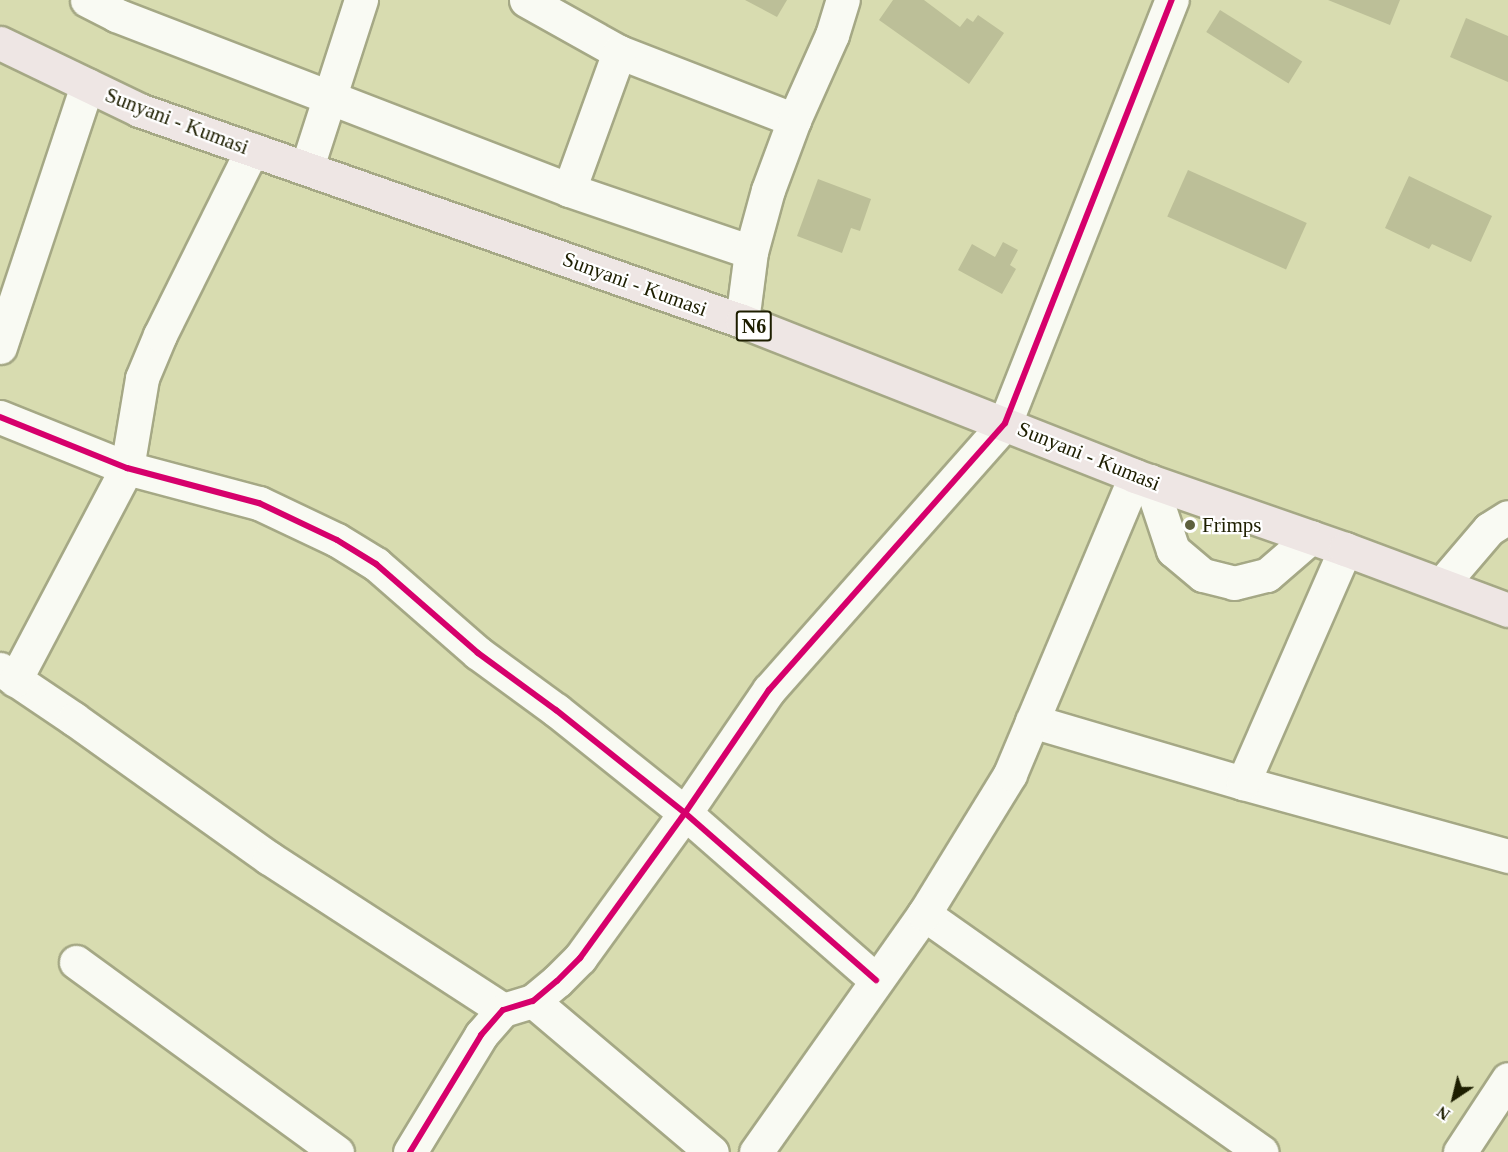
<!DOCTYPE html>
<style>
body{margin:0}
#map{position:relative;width:1508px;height:1152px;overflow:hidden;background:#d8dcb0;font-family:"Times New Roman",serif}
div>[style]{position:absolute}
.building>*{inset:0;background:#bcbf98;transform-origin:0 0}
.roads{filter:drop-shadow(2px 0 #a5a885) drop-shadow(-2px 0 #a5a885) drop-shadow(0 2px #a5a885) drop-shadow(0 -2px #a5a885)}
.minor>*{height:33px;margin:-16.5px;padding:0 16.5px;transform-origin:16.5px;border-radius:16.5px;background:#f9faf3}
.major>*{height:33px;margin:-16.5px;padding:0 16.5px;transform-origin:16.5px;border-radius:16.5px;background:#eee6e4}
.cycleway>*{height:6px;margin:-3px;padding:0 3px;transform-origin:3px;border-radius:3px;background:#d6006c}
.dots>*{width:16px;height:16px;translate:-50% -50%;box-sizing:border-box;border:3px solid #fff;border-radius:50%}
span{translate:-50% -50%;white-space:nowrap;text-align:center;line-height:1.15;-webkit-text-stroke:4.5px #fff;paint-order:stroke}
.shield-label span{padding:2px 4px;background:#fff;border:2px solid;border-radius:4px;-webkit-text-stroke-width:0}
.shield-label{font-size:20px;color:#1d1e00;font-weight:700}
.street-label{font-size:21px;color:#1d1e00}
.poi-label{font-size:21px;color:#1d1e00}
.left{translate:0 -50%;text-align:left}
.north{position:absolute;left:1424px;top:1068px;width:60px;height:60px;-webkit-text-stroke:4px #fff;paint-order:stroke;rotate:215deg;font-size:16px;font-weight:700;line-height:24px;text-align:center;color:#1d1e00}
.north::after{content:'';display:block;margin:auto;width:21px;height:27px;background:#1d1e00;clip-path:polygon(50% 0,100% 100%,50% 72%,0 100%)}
</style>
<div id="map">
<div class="building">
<div style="clip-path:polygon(745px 0,787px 0,777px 17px)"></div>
<div style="clip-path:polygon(893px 0,924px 0,960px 27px,967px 18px,973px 22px,978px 15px,1004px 33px,969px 84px,879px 20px)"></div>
<div style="clip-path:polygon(1328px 0,1400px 0,1390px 25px)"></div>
<div style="left:1220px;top:10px;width:97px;height:26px;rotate:32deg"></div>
<div style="clip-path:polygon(1466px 18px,1508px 36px,1508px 82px,1450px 57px)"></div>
<div style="left:1188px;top:170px;width:130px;height:51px;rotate:24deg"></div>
<div style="clip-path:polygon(1409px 176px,1492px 216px,1471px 262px,1432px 244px,1429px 249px,1385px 228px)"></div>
<div style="clip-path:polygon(818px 179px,871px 199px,860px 231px,851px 228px,842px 253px,797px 236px)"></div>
<div style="clip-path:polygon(1003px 242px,1018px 250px,1010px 265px,1016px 269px,1002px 294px,958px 270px,972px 244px,995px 257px)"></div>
</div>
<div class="roads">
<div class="minor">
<div style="left:87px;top:0;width:33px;rotate:27deg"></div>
<div style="left:116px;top:15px;width:486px;rotate:21.1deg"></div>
<div style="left:569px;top:190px;width:192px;rotate:18.8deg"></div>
<div style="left:526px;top:0;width:107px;rotate:29.2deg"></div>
<div style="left:619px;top:52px;width:188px;rotate:21.2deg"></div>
<div style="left:307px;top:167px;width:176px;rotate:-72.1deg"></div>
<div style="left:569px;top:190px;width:147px;rotate:-70.1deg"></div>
<div style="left:742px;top:321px;width:70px;rotate:-82.6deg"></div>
<div style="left:751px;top:252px;width:64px;rotate:-74.7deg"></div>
<div style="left:768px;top:190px;width:75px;rotate:-69.6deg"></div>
<div style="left:794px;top:120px;width:93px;rotate:-65.9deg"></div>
<div style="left:832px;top:35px;width:37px;rotate:-73deg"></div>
<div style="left:0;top:347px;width:276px;rotate:-71.6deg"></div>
<div style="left:0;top:417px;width:137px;rotate:21.9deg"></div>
<div style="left:127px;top:468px;width:137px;rotate:14.9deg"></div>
<div style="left:259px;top:503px;width:86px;rotate:25.4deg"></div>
<div style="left:337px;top:540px;width:46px;rotate:31.6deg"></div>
<div style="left:376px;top:564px;width:135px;rotate:41.1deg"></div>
<div style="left:478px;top:653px;width:97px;rotate:36.2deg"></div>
<div style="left:556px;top:710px;width:165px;rotate:38.6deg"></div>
<div style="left:685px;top:813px;width:254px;rotate:41.2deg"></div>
<div style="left:1150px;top:481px;width:73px;rotate:71.6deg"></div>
<div style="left:1173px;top:550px;width:39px;rotate:40deg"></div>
<div style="left:1203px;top:575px;width:32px;rotate:14deg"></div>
<div style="left:1234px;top:583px;width:34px;rotate:-14deg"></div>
<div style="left:1267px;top:575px;width:58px;rotate:-40.8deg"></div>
<div style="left:1442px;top:584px;width:72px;rotate:-49.5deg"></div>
<div style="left:1489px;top:529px;width:22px;rotate:-32deg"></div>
<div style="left:0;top:669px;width:89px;rotate:34deg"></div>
<div style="left:74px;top:719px;width:239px;rotate:35.5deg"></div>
<div style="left:269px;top:858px;width:279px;rotate:33deg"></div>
<div style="left:15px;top:680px;width:240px;rotate:-62.2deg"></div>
<div style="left:127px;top:468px;width:91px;rotate:-80.5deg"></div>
<div style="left:142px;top:378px;width:47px;rotate:-67.3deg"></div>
<div style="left:160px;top:335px;width:207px;rotate:-63.6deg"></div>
<div style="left:1032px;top:721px;width:220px;rotate:16.4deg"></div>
<div style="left:1243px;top:783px;width:275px;rotate:15.4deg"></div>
<div style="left:1243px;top:783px;width:255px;rotate:-66.4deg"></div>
<div style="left:924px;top:914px;width:413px;rotate:35.2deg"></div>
<div style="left:76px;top:962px;width:323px;rotate:36.1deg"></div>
<div style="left:533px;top:1001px;width:234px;rotate:40.2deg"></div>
<div style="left:410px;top:1152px;width:137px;rotate:-58.7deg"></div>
<div style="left:481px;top:1035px;width:33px;rotate:-49deg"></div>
<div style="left:503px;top:1010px;width:31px;rotate:-17deg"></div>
<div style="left:533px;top:1001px;width:31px;rotate:-40deg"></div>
<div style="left:557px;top:981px;width:33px;rotate:-45deg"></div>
<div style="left:580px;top:958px;width:179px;rotate:-54.1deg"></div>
<div style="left:685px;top:813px;width:149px;rotate:-55.7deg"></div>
<div style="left:769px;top:690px;width:356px;rotate:-48.5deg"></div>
<div style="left:1005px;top:423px;width:455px;rotate:-68.5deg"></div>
<div style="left:756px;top:1152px;width:291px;rotate:-54.8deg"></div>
<div style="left:924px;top:914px;width:164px;rotate:-58.4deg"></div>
<div style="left:1010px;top:774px;width:323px;rotate:-67.2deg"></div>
<div style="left:1460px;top:1152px;width:87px;rotate:-56.7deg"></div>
</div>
<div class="major">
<div style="left:0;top:43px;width:154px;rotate:25.7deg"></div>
<div style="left:139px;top:110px;width:639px;rotate:19.29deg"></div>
<div style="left:742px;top:321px;width:422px;rotate:21.5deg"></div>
<div style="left:1135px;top:476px;width:222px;rotate:19.2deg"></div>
<div style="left:1345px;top:549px;width:174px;rotate:20.5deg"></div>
</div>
</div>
<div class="cycleway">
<div style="left:0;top:417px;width:137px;rotate:21.9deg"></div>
<div style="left:127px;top:468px;width:137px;rotate:14.9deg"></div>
<div style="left:259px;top:503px;width:86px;rotate:25.4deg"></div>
<div style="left:337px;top:540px;width:46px;rotate:31.6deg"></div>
<div style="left:376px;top:564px;width:135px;rotate:41.1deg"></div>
<div style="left:478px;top:653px;width:97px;rotate:36.2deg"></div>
<div style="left:556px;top:710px;width:165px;rotate:38.6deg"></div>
<div style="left:685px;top:813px;width:254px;rotate:41.2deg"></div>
<div style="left:410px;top:1152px;width:137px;rotate:-58.7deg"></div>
<div style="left:481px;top:1035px;width:33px;rotate:-49deg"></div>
<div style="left:503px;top:1010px;width:31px;rotate:-17deg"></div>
<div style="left:533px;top:1001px;width:31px;rotate:-40deg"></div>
<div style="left:557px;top:981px;width:33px;rotate:-45deg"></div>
<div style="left:580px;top:958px;width:179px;rotate:-54.1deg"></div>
<div style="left:685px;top:813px;width:149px;rotate:-55.7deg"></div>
<div style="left:769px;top:690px;width:356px;rotate:-48.5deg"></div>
<div style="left:1005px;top:423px;width:455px;rotate:-68.5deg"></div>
</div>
<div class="dots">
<div style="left:1190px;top:525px;background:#5e603e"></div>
</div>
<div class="shield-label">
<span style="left:754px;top:326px">N6</span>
</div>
<div class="street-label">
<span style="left:177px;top:121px;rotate:21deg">Sunyani - Kumasi</span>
<span style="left:635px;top:284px;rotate:20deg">Sunyani - Kumasi</span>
<span style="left:1089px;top:456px;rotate:22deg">Sunyani - Kumasi</span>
</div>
<div class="poi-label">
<span class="left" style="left:1202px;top:525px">Frimps</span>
</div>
<div class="north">N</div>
</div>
